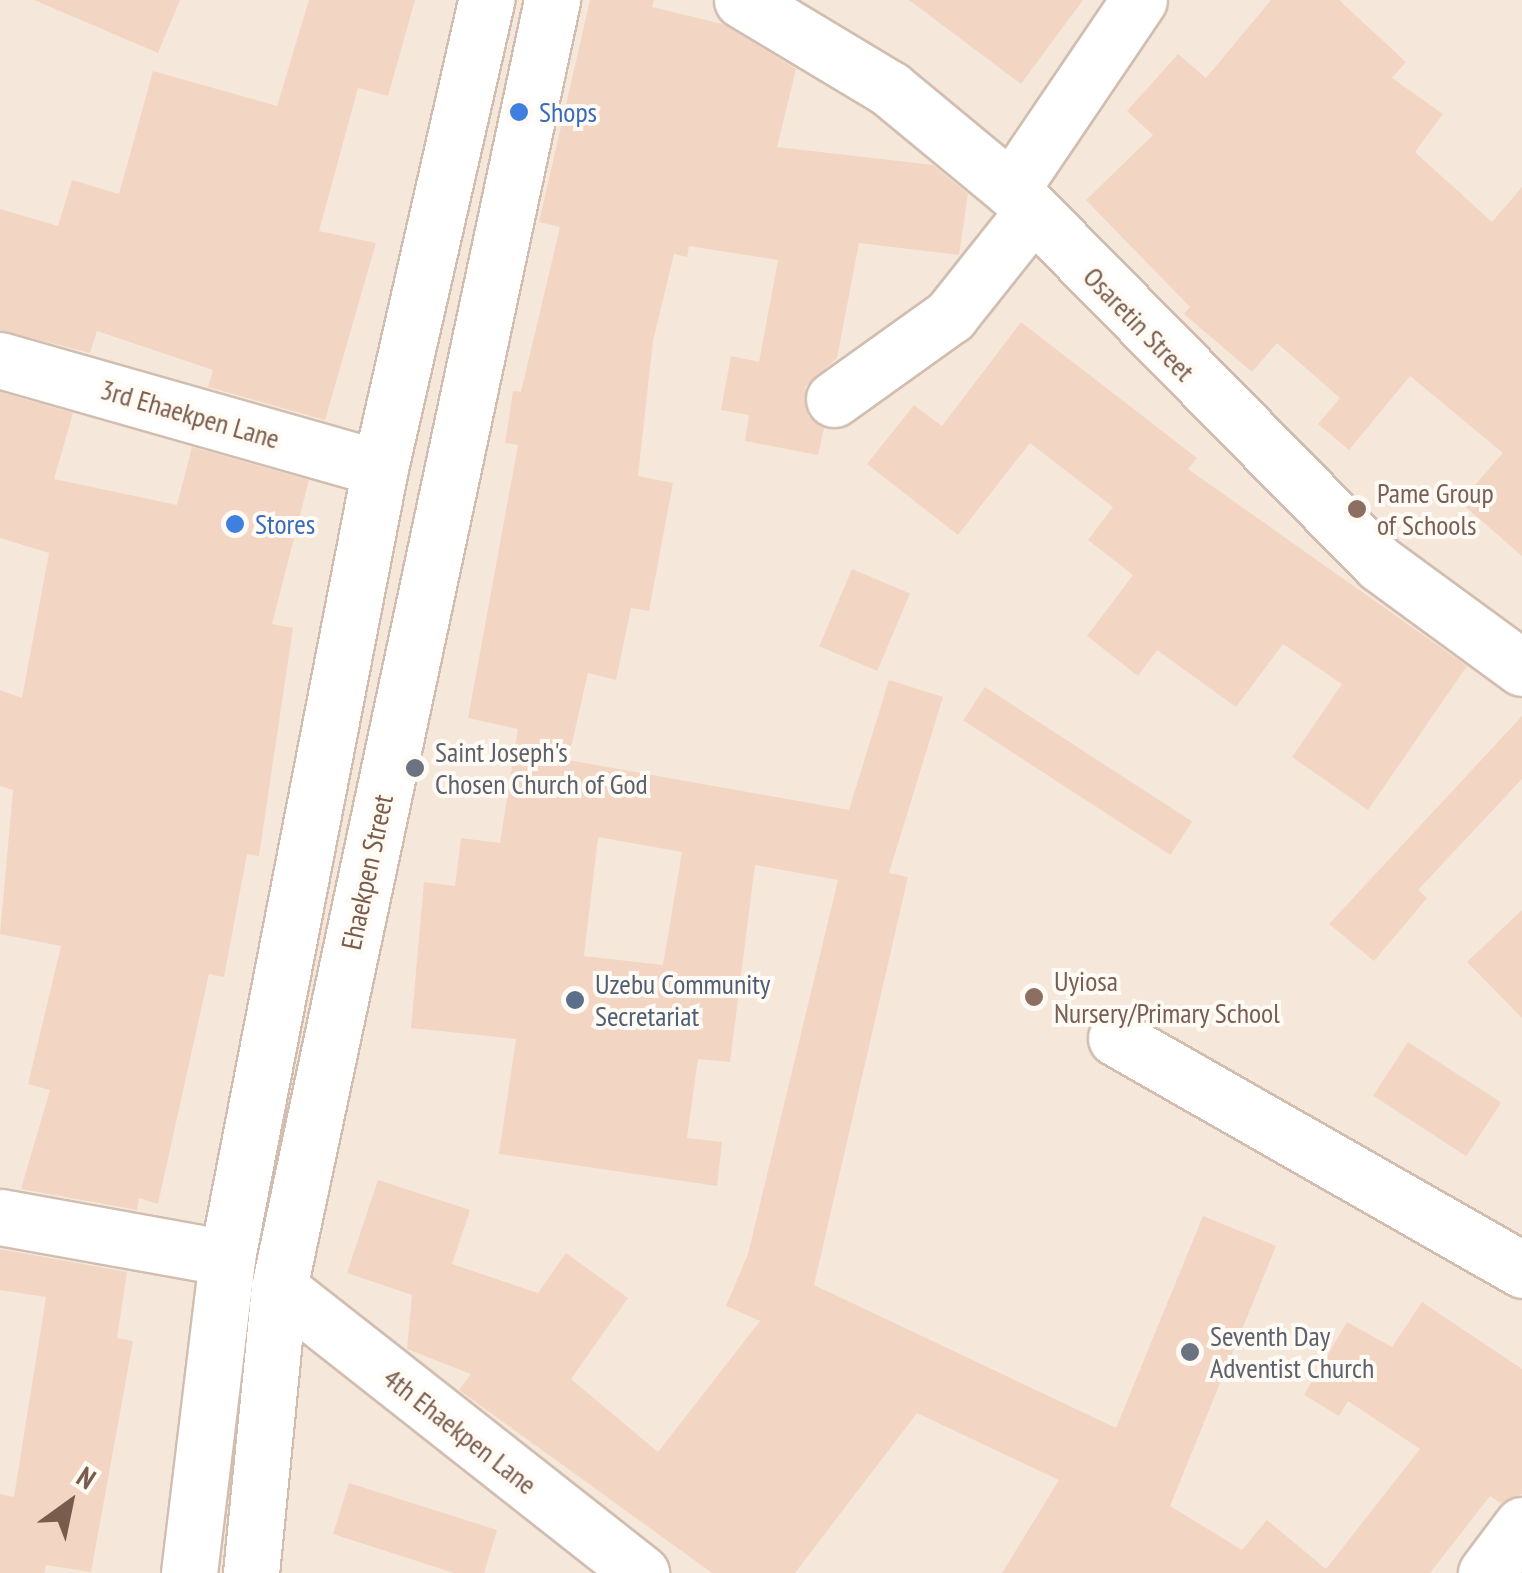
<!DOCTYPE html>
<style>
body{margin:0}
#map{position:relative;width:1522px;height:1573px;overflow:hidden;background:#fdf6ec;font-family:"PT Sans Narrow",sans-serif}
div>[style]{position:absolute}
.residential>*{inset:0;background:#f5e8da;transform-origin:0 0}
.building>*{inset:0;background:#f3d5c3;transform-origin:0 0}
.roads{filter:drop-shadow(2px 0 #d1beb0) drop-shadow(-2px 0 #d1beb0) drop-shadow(0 2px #d1beb0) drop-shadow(0 -2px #d1beb0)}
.minor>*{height:55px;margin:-27.5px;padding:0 27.5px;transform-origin:27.5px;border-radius:27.5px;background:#fff}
.tertiary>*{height:55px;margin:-27.5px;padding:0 27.5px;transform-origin:27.5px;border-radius:27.5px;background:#fff}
.dots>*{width:28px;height:28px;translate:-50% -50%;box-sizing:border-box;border:5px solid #fffaf3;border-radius:50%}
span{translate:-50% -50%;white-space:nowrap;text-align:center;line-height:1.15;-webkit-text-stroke:8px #fffaf3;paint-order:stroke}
.shop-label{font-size:28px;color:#366cbe}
.left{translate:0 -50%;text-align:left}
.street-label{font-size:28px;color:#7a5c4d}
.education-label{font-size:28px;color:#785e54}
.worship-label{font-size:28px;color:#5b616d}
.service-label{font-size:28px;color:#4e5e75}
.north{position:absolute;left:20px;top:1453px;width:100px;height:100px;-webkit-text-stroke:8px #fffaf3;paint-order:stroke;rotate:33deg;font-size:28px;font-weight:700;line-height:40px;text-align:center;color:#7a5c4d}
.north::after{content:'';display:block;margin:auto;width:35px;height:45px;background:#7a5c4d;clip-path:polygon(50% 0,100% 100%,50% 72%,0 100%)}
</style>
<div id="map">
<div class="residential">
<div style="left:0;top:0;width:1522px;height:1573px"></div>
</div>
<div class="building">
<div style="clip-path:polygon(34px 0,180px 0,158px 53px)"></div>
<div style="clip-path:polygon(309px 0,415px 0,388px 96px,358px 88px,319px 231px,376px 243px,325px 420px,208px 387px,213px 370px,97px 331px,90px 353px,0 330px,0 209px,58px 226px,72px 180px,119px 194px,153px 71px,277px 106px)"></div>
<div style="clip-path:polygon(evenodd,590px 0,654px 0,652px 7px,723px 24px,796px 69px,777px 147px,933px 165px,968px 194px,959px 255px,859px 243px,837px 358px,805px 387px,808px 416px,824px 428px,818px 455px,745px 441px,749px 415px,721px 410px,731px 356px,759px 362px,778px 260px,689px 246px,687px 257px,674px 254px,653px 341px,638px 476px,673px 483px,649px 611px,631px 608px,616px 680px,588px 673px,568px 760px,849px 810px,889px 680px,943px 697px,889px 873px,908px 877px,814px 1285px,1116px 1428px,1203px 1216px,1276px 1246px,1170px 1506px,1242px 1550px,1267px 1520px,1326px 1569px,1420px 1449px,1348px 1401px,1339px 1416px,1304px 1395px,1347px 1322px,1392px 1347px,1422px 1302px,1522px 1369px,1522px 1494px,1500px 1503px,1490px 1496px,1430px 1573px,1002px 1573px,1059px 1480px,917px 1413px,795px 1573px,712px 1573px,459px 1390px,471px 1374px,407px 1349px,412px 1295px,347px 1273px,378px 1180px,470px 1210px,452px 1264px,538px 1293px,566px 1253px,628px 1298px,571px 1379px,658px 1452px,760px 1321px,726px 1306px,748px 1254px,838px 880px,755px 865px,730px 1062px,698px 1059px,687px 1138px,722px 1142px,717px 1186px,499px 1154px,516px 1039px,411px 1028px,424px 882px,455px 886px,461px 838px,500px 843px,518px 729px,468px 718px,518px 445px,505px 443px,513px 391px,521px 392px,560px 227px,539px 222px,590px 0,598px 837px,682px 852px,663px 965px,584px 956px,598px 837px)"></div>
<div style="clip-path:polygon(909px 0,1083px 0,1021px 84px)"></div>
<div style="clip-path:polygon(1271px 0,1339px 0,1406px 62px,1392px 78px,1443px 114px,1415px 152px,1492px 222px,1522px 187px,1522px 556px,1460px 502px,1503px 453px,1410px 376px,1349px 450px,1318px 424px,1340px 398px,1277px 343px,1252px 372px,1184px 314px,1190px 307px,1086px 200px,1153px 135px,1127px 111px,1178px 54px,1206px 78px)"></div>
<div style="clip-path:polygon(1021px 322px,1197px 458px,1188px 469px,1467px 666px,1368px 810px,1292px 757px,1342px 684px,1283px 644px,1236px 707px,1157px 650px,1138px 676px,1087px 636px,1133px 575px,1088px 540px,1113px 507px,1030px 443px,958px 535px,867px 464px,914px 405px,942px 426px)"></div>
<div style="clip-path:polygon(0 392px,73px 413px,54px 479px,177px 505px,192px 447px,309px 480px,272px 624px,293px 628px,259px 856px,247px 854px,224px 977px,209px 974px,158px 1204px,139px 1198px,137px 1210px,21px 1189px,50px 1090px,28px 1084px,61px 946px,0 934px,13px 790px,0 786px,0 690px,22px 698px,49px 553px,0 538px)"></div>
<div style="left:852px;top:569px;width:63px;height:84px;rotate:23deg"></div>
<div style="left:985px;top:687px;width:247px;height:40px;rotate:33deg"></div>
<div style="clip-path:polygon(1522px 716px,1522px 779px,1418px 890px,1427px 898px,1374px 961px,1329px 924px)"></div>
<div style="clip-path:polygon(1522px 910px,1522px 1018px,1467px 962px)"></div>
<div style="left:1408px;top:1042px;width:111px;height:64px;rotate:33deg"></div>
<div style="clip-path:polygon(0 1249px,127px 1272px,117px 1338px,133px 1341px,91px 1572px,46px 1565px,44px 1573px,0 1573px,0 1494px,14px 1497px,46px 1297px,0 1290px)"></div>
<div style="clip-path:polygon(349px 1483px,497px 1530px,484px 1573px,454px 1573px,333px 1534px)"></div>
</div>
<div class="roads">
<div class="minor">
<div style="left:742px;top:0;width:173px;rotate:31deg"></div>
<div style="left:890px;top:89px;width:157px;rotate:39.6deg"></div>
<div style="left:1011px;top:189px;width:526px;rotate:45.46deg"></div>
<div style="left:1380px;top:564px;width:176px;rotate:36.2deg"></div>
<div style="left:1011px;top:189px;width:228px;rotate:-55.9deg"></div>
<div style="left:0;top:360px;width:395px;rotate:15.9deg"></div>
<div style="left:834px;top:399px;width:143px;rotate:-35.6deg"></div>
<div style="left:950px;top:316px;width:132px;rotate:-51.5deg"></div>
<div style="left:1116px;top:1038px;width:468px;rotate:29.7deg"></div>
<div style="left:0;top:1217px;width:231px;rotate:10.2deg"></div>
<div style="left:279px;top:1288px;width:461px;rotate:38.2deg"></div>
<div style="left:1486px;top:1573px;width:60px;rotate:-53.1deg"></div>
</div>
<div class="tertiary">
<div style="left:189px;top:1573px;width:317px;rotate:-83.1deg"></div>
<div style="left:227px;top:1258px;width:805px;rotate:-79.04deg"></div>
<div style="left:380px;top:468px;width:480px;rotate:-77.2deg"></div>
<div style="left:251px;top:1573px;width:286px;rotate:-84.4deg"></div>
<div style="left:279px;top:1288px;width:1317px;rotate:-78.03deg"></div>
</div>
</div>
<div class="dots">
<div style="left:519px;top:112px;background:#3f7fe0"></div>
<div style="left:1357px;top:509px;background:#8d6e63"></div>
<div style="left:235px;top:524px;background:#3f7fe0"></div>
<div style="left:415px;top:768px;background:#6b7280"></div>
<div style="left:1034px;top:997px;background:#8d6e63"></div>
<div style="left:575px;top:1000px;background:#5c6f8a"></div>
<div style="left:1190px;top:1352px;background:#6b7280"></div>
</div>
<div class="shop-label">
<span class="left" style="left:539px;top:112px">Shops</span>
<span class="left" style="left:255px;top:524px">Stores</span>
</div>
<div class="street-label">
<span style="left:1139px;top:324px;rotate:46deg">Osaretin Street</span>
<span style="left:190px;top:414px;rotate:16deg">3rd Ehaekpen Lane</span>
<span style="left:367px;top:872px;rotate:-78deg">Ehaekpen Street</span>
<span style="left:460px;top:1431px;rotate:38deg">4th Ehaekpen Lane</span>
</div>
<div class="education-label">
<span class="left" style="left:1377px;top:509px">Pame Group<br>of Schools</span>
<span class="left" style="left:1054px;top:997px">Uyiosa<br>Nursery/Primary School</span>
</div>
<div class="worship-label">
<span class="left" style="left:435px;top:768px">Saint Joseph's<br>Chosen Church of God</span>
<span class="left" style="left:1210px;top:1352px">Seventh Day<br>Adventist Church</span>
</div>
<div class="service-label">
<span class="left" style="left:595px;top:1000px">Uzebu Community<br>Secretariat</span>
</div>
<div class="north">N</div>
</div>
